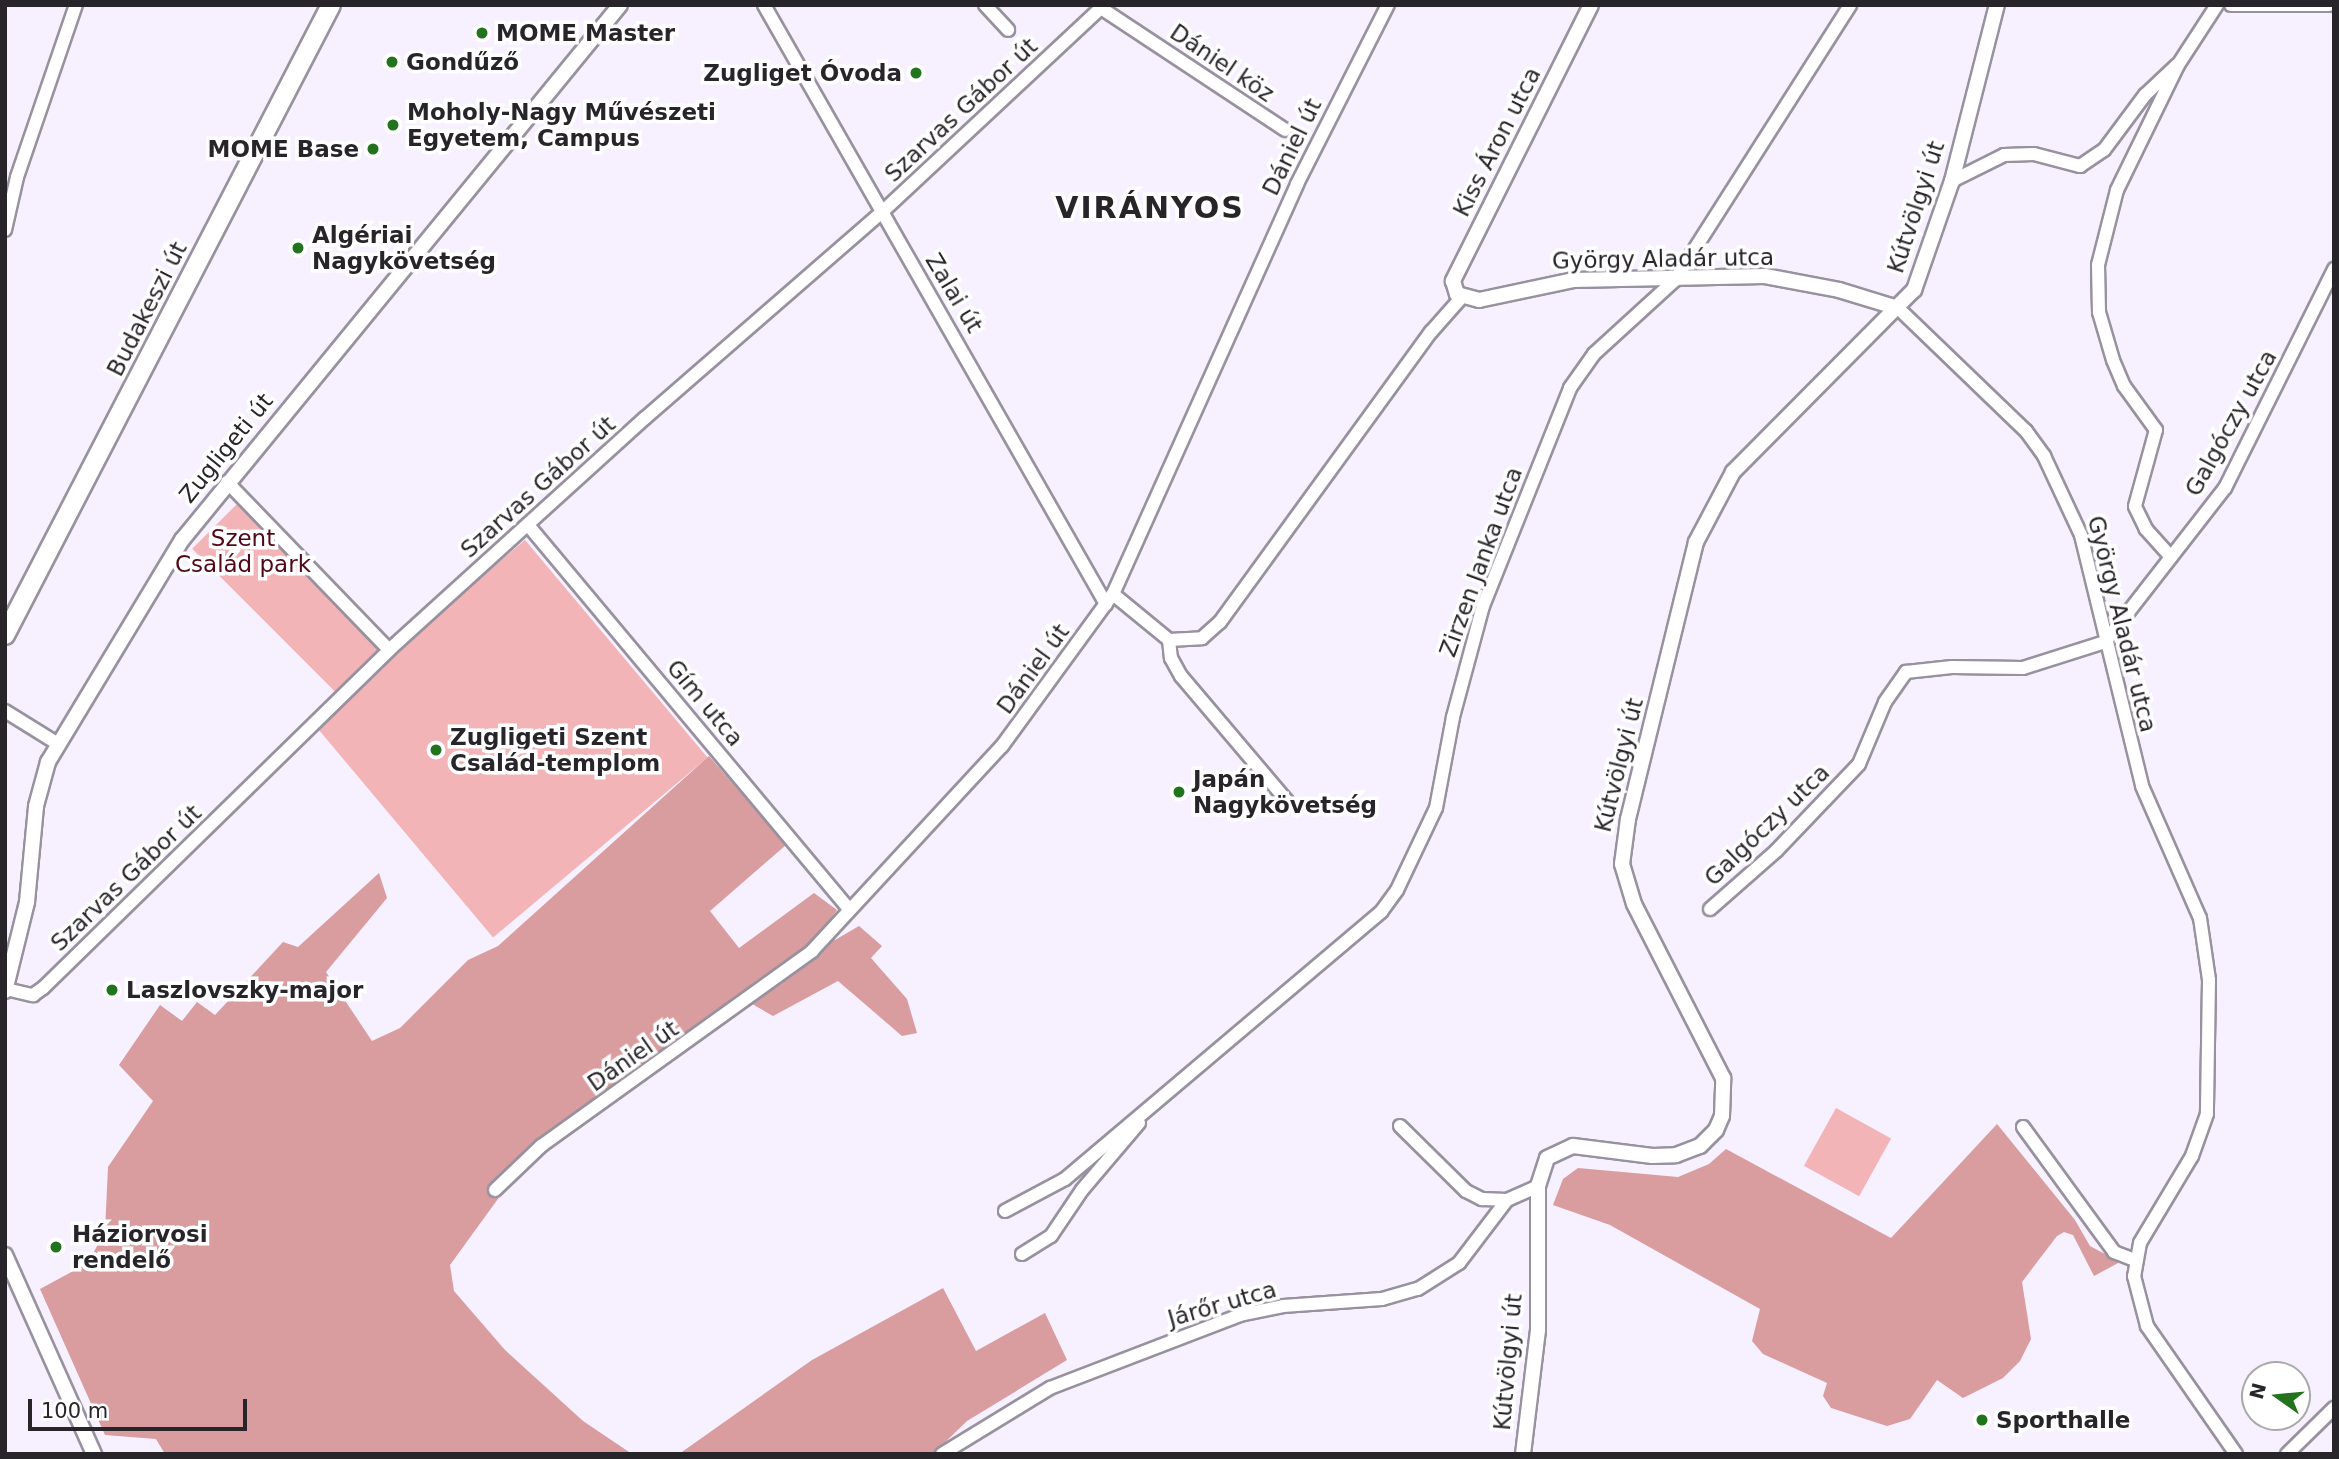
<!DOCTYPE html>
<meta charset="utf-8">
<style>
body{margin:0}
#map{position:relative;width:2339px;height:1459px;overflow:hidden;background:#f7f0fe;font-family:"DejaVu Sans",sans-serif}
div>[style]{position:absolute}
.green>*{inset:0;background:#f2b4b7;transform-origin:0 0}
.forest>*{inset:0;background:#d99c9f}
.roads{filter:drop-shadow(2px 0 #98919e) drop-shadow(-2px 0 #98919e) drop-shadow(0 2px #98919e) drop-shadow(0 -2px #98919e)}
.minor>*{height:12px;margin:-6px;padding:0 6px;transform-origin:6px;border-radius:6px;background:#fff}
.tertiary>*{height:14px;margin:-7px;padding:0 7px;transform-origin:7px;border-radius:7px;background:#fff}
.secondary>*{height:18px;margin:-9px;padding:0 9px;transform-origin:9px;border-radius:9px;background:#fff}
.dots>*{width:19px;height:19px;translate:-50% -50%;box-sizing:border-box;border:4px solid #fff;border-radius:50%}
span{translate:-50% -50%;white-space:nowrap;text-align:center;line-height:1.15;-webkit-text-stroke:7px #fff;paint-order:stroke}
.poi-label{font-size:23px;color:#28252a;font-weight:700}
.left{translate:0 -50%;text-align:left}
.right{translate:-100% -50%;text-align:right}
.street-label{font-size:23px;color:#28252a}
.park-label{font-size:23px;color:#510718}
.district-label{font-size:30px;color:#28252a;font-weight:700;letter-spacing:2px}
.frame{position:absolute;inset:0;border:7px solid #28252a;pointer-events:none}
.north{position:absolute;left:2241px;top:1361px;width:70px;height:70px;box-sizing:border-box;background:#fff;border:2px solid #a9a8aa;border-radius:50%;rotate:285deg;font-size:19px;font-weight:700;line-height:28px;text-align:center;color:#28252a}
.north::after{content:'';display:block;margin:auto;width:24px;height:32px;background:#22731d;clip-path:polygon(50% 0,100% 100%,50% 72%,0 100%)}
.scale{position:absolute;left:28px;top:1399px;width:219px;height:32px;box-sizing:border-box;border:4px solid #28252a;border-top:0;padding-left:9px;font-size:21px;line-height:24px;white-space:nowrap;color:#28252a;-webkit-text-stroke:5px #fff;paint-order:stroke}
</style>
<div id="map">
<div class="green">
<div style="left:241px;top:500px;width:211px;height:69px;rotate:45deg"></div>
<div style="left:525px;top:540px;width:284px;height:280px;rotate:50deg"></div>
<div style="left:1836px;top:1108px;width:63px;height:66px;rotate:29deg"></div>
</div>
<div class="forest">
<div style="clip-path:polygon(709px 756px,786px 845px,710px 911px,739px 948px,814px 893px,837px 910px,824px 928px,835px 940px,859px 926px,882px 946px,871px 958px,907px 999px,917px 1033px,902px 1036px,838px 981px,773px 1016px,740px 997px,545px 1134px,450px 1265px,454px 1291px,505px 1350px,583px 1421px,632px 1454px,165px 1454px,156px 1439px,105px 1435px,40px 1289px,88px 1263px,105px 1231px,108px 1167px,153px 1101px,119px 1065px,160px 1005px,182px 1021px,197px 1002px,215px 1015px,283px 942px,298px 947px,379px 873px,387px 898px,326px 972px,372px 1041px,400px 1028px,468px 960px,498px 946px)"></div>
<div style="clip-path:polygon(1997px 1124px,2075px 1220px,2090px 1246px,2120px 1262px,2094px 1276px,2073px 1235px,2064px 1232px,2057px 1236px,2022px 1282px,2031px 1339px,2020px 1361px,2003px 1378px,1963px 1398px,1937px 1380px,1910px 1419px,1887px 1426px,1831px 1408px,1823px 1396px,1827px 1383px,1763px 1354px,1752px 1341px,1760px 1309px,1610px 1225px,1553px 1205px,1563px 1179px,1578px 1168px,1678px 1177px,1709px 1164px,1726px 1149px,1891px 1238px)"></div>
<div style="clip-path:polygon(943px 1288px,976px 1351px,1045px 1313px,1067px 1360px,967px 1421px,933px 1454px,679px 1454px,812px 1360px)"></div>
</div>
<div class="roads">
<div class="minor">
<div style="left:764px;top:5px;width:690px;rotate:60.28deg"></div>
<div style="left:985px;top:5px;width:34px;rotate:47deg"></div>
<div style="left:2231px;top:5px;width:98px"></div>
<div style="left:1101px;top:8px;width:221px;rotate:33.5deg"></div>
<div style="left:1952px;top:181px;width:58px;rotate:-26.6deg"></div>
<div style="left:2004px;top:155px;width:30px;rotate:-2deg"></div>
<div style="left:2034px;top:154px;width:48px;rotate:14.6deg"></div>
<div style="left:2080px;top:166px;width:29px;rotate:-34deg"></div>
<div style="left:2104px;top:150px;width:69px;rotate:-53.3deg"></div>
<div style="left:2145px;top:95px;width:44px;rotate:-43.2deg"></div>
<div style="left:5px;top:230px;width:54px;rotate:-77.2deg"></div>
<div style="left:17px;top:177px;width:182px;rotate:-71.1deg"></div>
<div style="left:1898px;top:308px;width:178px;rotate:43.9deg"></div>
<div style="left:2026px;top:431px;width:31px;rotate:54deg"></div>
<div style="left:2044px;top:456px;width:87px;rotate:64.9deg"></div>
<div style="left:2081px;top:535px;width:258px;rotate:76.3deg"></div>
<div style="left:2142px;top:786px;width:144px;rotate:66.3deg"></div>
<div style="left:2200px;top:918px;width:63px;rotate:81.7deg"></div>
<div style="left:2209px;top:980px;width:134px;rotate:90.9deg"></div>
<div style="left:2207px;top:1114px;width:45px;rotate:109.7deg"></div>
<div style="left:2192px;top:1156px;width:101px;rotate:120.9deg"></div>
<div style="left:2140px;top:1243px;width:34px;rotate:100deg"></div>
<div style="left:2134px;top:1276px;width:52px;rotate:75.4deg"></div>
<div style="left:2147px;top:1326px;width:156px;rotate:55.2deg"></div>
<div style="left:227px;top:482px;width:233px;rotate:46deg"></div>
<div style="left:528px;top:525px;width:500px;rotate:50.11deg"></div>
<div style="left:2171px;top:557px;width:38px;rotate:-132deg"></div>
<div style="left:2146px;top:529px;width:25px;rotate:-116deg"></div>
<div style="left:2135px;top:506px;width:79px;rotate:-74.6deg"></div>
<div style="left:2156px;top:430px;width:54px;rotate:-126deg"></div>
<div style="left:2124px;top:386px;width:28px;rotate:-113deg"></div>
<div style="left:2113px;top:360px;width:50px;rotate:-106.3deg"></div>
<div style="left:2099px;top:312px;width:47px;rotate:-91.2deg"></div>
<div style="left:2098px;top:265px;width:77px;rotate:-75.8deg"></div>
<div style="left:2117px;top:190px;width:139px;rotate:-64deg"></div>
<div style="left:2178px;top:65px;width:72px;rotate:-57deg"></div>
<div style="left:1113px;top:594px;width:72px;rotate:39.4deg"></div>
<div style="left:1169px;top:640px;width:18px;rotate:84deg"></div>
<div style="left:1171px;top:658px;width:21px;rotate:61deg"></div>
<div style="left:1181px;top:676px;width:165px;rotate:49.7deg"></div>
<div style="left:1169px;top:640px;width:33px;rotate:-3deg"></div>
<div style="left:1202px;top:638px;width:24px;rotate:-42deg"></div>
<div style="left:1220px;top:622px;width:359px;rotate:-54deg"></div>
<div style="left:1431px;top:332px;width:47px;rotate:-48.5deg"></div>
<div style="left:5px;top:711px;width:62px;rotate:31.9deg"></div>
<div style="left:1710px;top:909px;width:88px;rotate:-41.3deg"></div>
<div style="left:1776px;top:851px;width:120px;rotate:-46.3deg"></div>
<div style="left:1859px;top:764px;width:67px;rotate:-67.2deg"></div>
<div style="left:1885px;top:702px;width:37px;rotate:-55deg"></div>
<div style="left:1906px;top:672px;width:46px;rotate:-6.2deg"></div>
<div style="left:1952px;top:667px;width:71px;rotate:0.8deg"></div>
<div style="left:2023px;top:668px;width:86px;rotate:-17.6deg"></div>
<div style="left:2105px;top:642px;width:195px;rotate:-52.1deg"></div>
<div style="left:2225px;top:488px;width:245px;rotate:-63.5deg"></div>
<div style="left:6px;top:989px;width:28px;rotate:13deg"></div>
<div style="left:33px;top:995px;width:12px;rotate:-35deg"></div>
<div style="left:43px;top:988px;width:484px;rotate:-44.3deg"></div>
<div style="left:389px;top:650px;width:345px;rotate:-42.2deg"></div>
<div style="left:645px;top:418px;width:313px;rotate:-41deg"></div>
<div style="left:881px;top:213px;width:305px;rotate:-43deg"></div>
<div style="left:1400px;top:1126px;width:93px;rotate:44.6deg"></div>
<div style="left:1466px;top:1191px;width:18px;rotate:27deg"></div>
<div style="left:1482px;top:1199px;width:25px;rotate:2deg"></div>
<div style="left:2023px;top:1127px;width:155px;rotate:53.9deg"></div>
<div style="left:2114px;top:1252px;width:22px;rotate:21deg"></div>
<div style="left:495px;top:1190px;width:64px;rotate:-43.7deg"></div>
<div style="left:541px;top:1146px;width:334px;rotate:-35.7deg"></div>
<div style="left:812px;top:951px;width:280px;rotate:-47.2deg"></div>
<div style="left:1002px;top:746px;width:188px;rotate:-53.9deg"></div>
<div style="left:1113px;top:594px;width:449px;rotate:-65.8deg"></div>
<div style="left:1297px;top:184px;width:201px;rotate:-63.1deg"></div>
<div style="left:1005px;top:1211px;width:68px;rotate:-28.1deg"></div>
<div style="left:1065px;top:1179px;width:414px;rotate:-40.2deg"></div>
<div style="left:1381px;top:912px;width:27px;rotate:-54deg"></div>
<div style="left:1397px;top:890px;width:91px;rotate:-64.6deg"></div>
<div style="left:1436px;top:808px;width:93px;rotate:-79.4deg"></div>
<div style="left:1453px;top:717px;width:115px;rotate:-74.9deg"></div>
<div style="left:1483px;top:606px;width:235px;rotate:-68.2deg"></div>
<div style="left:1570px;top:388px;width:42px;rotate:-54.8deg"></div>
<div style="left:1594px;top:354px;width:110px;rotate:-42.4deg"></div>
<div style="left:1675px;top:280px;width:326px;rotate:-57.5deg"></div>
<div style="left:1022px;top:1254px;width:34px;rotate:-32deg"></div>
<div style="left:1051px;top:1236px;width:55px;rotate:-56deg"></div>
<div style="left:1082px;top:1190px;width:88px;rotate:-49.6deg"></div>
<div style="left:942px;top:1454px;width:127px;rotate:-31.4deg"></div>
<div style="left:1050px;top:1388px;width:204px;rotate:-21deg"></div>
<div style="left:1240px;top:1315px;width:44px;rotate:-11.8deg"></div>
<div style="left:1283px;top:1306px;width:99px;rotate:-4deg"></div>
<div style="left:1382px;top:1299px;width:37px;rotate:-16deg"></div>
<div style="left:1418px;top:1289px;width:49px;rotate:-32.4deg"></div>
<div style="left:1459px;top:1263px;width:79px;rotate:-52.7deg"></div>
<div style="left:1507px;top:1200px;width:34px;rotate:-24deg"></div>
<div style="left:2287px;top:1454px;width:66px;rotate:-44.4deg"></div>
</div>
<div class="tertiary">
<div style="left:1591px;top:5px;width:309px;rotate:116.6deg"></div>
<div style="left:1453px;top:281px;width:14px;rotate:73deg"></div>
<div style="left:1457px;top:294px;width:23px;rotate:15deg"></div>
<div style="left:1479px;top:300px;width:96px;rotate:-12deg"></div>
<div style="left:1573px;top:280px;width:192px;rotate:-1.2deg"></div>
<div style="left:1765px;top:276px;width:75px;rotate:10.7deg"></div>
<div style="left:1839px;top:290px;width:62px;rotate:17deg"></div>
<div style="left:5px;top:991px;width:92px;rotate:-76.1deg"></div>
<div style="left:27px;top:902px;width:96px;rotate:-84.6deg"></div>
<div style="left:36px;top:806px;width:46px;rotate:-74.7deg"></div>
<div style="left:48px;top:762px;width:259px;rotate:-58.9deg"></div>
<div style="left:182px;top:540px;width:691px;rotate:-50.69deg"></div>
<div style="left:5px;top:1255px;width:218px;rotate:65.9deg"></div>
<div style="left:1523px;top:1454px;width:125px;rotate:-83.1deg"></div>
<div style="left:1538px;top:1330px;width:144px;rotate:-90deg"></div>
<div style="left:1538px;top:1186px;width:29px;rotate:-72deg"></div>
<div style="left:1547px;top:1158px;width:29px;rotate:-25deg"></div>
<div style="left:1573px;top:1146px;width:80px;rotate:7.2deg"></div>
<div style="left:1652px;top:1156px;width:24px;rotate:-2deg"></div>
<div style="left:1676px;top:1155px;width:26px;rotate:-21deg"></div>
<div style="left:1700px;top:1146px;width:23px;rotate:-45deg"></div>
<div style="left:1716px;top:1130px;width:15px;rotate:-67deg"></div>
<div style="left:1722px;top:1116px;width:38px;rotate:-88deg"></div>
<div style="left:1723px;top:1078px;width:195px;rotate:-117.1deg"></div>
<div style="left:1634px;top:904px;width:42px;rotate:-106.7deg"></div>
<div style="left:1622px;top:864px;width:45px;rotate:-82.4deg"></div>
<div style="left:1628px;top:819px;width:285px;rotate:-76.2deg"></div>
<div style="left:1696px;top:542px;width:79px;rotate:-62.1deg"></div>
<div style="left:1733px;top:472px;width:257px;rotate:-45.2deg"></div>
<div style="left:1914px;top:290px;width:115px;rotate:-70.8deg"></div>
<div style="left:1952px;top:181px;width:182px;rotate:-75.7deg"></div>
</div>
<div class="secondary">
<div style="left:5px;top:635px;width:709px;rotate:-62.64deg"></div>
</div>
</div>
<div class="dots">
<div style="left:482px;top:33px;background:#22731d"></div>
<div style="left:392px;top:62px;background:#22731d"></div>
<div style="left:916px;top:73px;background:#22731d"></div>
<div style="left:393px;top:125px;background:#22731d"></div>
<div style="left:373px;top:149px;background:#22731d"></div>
<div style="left:298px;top:248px;background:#22731d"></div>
<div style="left:436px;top:750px;background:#22731d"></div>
<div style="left:1179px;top:792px;background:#22731d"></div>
<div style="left:112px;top:990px;background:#22731d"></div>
<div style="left:56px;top:1247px;background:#22731d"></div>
<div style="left:1982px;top:1420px;background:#22731d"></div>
</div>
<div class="poi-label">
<span class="left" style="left:496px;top:33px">MOME Master</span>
<span class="left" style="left:406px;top:62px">Gondűző</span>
<span class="right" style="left:902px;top:73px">Zugliget Óvoda</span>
<span class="left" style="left:407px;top:125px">Moholy-Nagy Művészeti<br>Egyetem, Campus</span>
<span class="right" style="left:359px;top:149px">MOME Base</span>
<span class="left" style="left:312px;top:248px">Algériai<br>Nagykövetség</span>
<span class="left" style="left:450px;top:750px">Zugligeti Szent<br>Család-templom</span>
<span class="left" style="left:1193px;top:792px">Japán<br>Nagykövetség</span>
<span class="left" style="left:126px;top:990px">Laszlovszky-major</span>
<span class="left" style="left:72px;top:1247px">Háziorvosi<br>rendelő</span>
<span class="left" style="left:1996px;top:1420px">Sporthalle</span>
</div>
<div class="street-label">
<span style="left:1222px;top:63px;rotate:34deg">Dániel köz</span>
<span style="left:961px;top:110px;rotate:-43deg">Szarvas Gábor út</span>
<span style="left:1497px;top:142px;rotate:-63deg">Kiss Áron utca</span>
<span style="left:1292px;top:147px;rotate:-64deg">Dániel út</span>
<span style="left:1916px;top:207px;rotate:-72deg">Kútvölgyi út</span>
<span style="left:1663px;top:259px;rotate:-1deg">György Aladár utca</span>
<span style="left:954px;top:293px;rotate:59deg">Zalai út</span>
<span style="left:147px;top:309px;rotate:-63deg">Budakeszi út</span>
<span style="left:2231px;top:423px;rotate:-61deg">Galgóczy utca</span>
<span style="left:226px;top:448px;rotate:-51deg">Zugligeti út</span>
<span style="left:538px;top:487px;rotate:-42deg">Szarvas Gábor út</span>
<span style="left:1481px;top:562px;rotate:-70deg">Zirzen Janka utca</span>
<span style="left:2122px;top:624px;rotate:76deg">György Aladár utca</span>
<span style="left:1033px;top:669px;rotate:-54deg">Dániel út</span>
<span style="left:705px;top:703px;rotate:50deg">Gím utca</span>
<span style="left:1619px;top:765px;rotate:-76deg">Kútvölgyi út</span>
<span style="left:1767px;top:825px;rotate:-44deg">Galgóczy utca</span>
<span style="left:126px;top:878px;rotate:-44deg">Szarvas Gábor út</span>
<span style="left:633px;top:1056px;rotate:-35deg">Dániel út</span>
<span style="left:1222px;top:1304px;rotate:-16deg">Járőr utca</span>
<span style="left:1508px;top:1362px;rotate:-85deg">Kútvölgyi út</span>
</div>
<div class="park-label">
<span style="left:243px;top:551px">Szent<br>Család park</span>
</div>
<div class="district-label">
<span style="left:1150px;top:208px">VIRÁNYOS</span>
</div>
<div class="frame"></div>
<div class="north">N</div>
<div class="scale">100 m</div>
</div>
